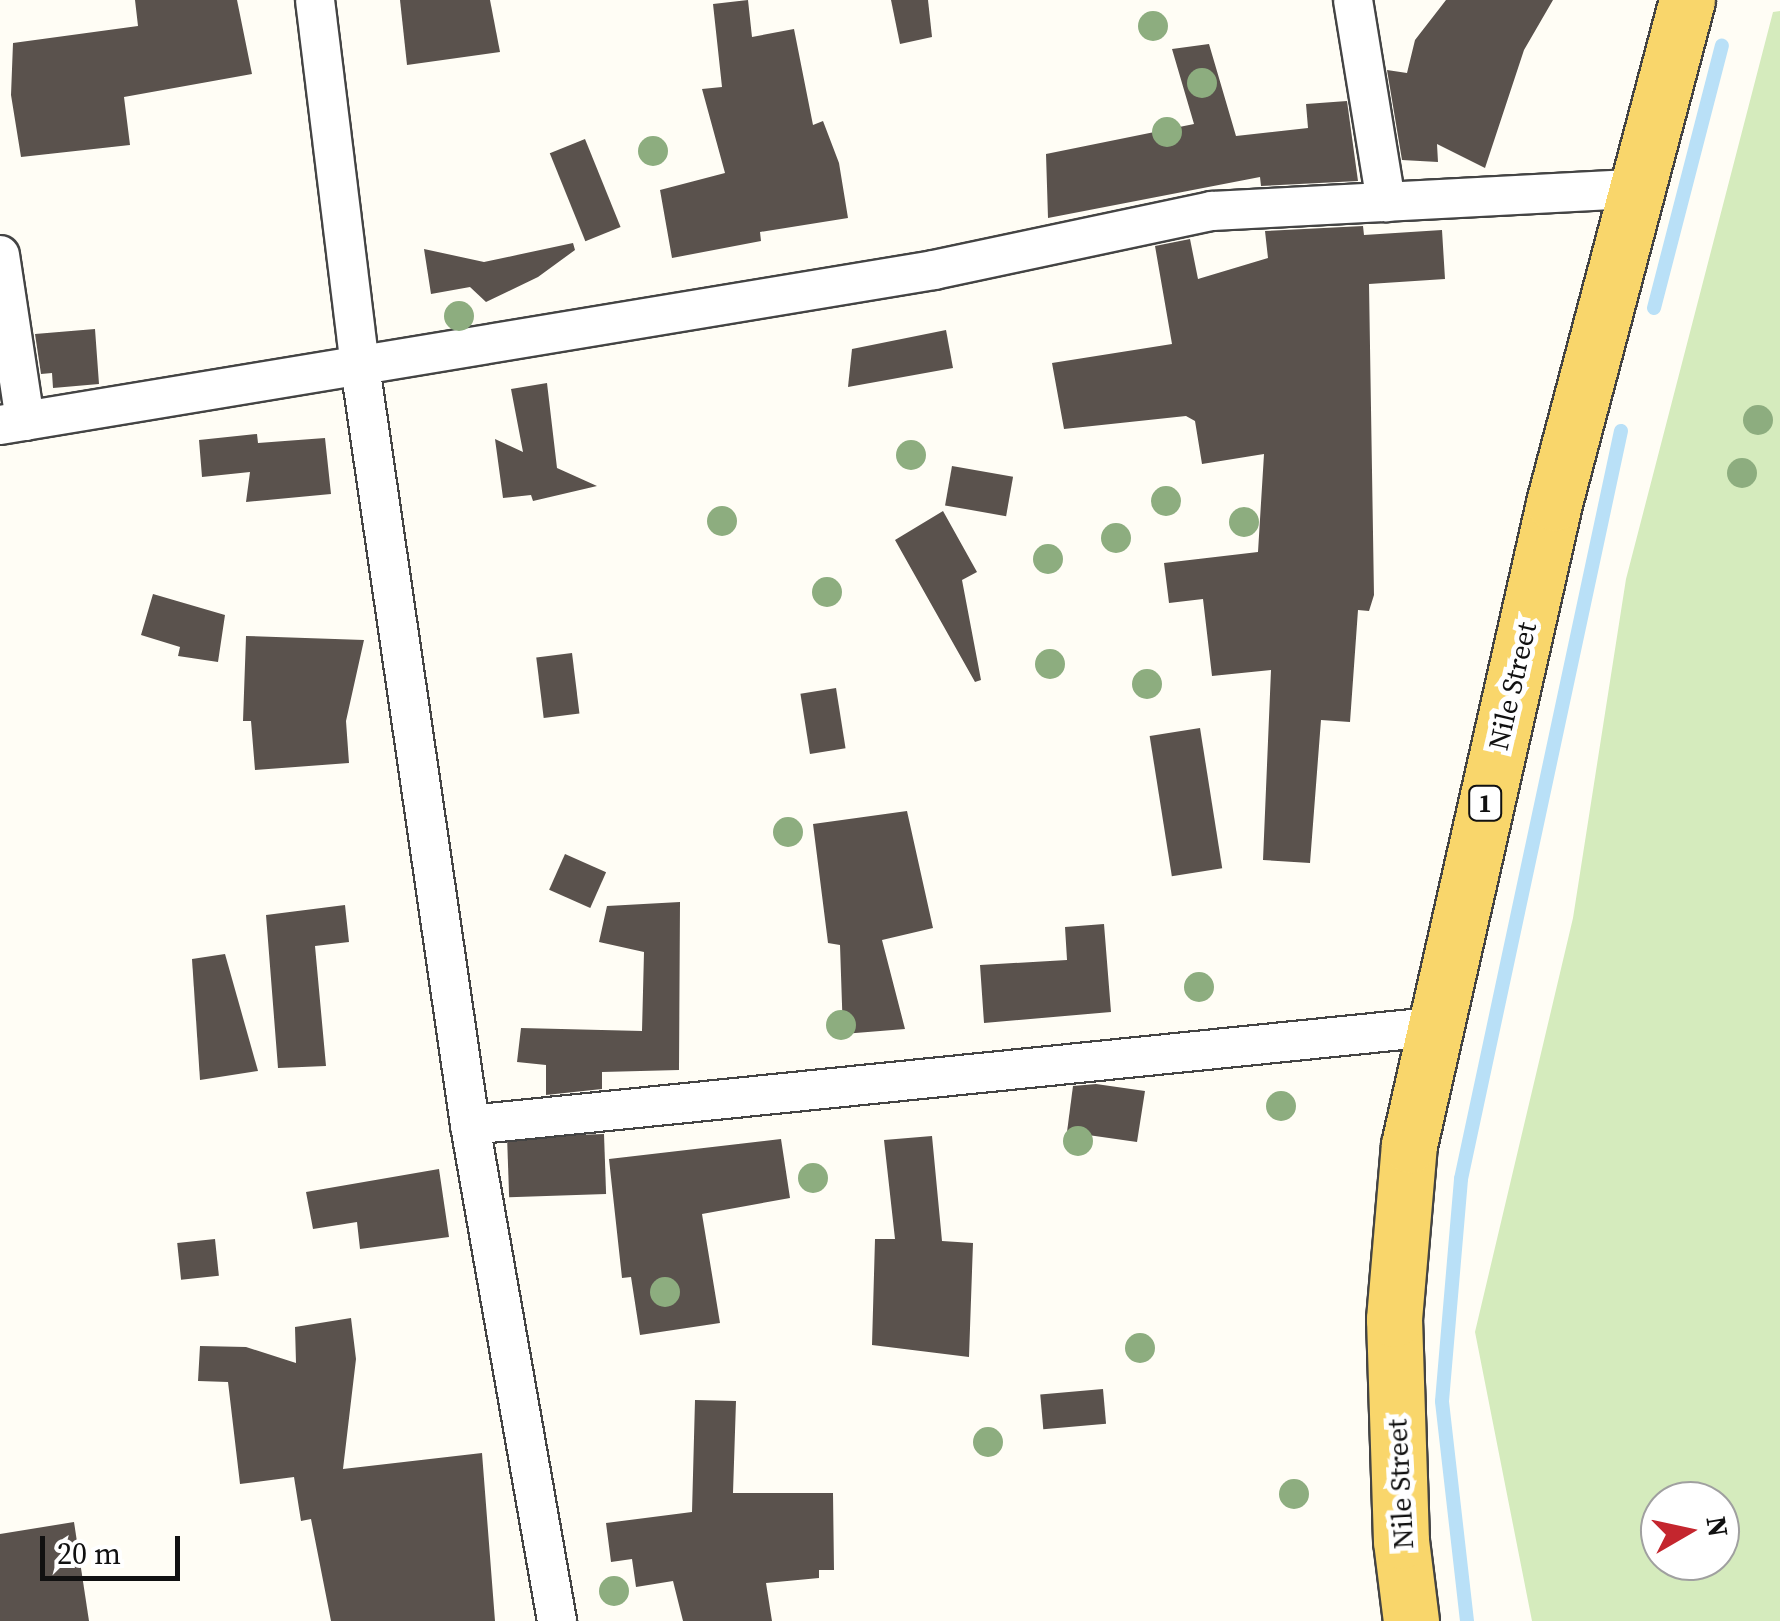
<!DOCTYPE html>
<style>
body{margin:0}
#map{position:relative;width:1780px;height:1621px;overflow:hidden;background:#fffdf5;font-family:"Source Serif 4",serif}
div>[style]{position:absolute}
.green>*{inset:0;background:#d5ebbd}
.stream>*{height:14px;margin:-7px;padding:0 7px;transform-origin:7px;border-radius:7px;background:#b9e0f7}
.building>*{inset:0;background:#5a524d;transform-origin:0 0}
.roads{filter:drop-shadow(2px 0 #444) drop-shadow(-2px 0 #444) drop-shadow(0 2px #444) drop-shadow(0 -2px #444)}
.minor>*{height:38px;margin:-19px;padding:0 19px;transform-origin:19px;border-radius:19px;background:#fff}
.primary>*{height:55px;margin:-27.5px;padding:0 27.5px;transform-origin:27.5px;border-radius:27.5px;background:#f9d66b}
.trees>*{width:30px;height:30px;margin:-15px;border-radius:50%;background:#8dad7f}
span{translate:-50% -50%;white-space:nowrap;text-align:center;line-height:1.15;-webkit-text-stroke:10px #fff;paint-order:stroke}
.shield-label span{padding:2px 8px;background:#fff;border:2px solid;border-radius:8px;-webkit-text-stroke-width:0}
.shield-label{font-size:25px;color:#111;font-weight:700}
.street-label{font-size:28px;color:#111}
.north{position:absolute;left:1640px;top:1481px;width:100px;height:100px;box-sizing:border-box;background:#fff;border:2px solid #a0a0a0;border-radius:50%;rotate:81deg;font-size:28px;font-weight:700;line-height:40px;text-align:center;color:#111}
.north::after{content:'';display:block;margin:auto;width:35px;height:45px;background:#c4262e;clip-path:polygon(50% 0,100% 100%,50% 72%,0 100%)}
.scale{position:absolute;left:40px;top:1536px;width:140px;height:45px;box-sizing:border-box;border:5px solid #111;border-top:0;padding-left:12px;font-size:30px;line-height:35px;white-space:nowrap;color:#111;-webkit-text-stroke:8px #fff;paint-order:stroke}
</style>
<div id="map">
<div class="green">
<div style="clip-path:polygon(evenodd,1780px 11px,1780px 1621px,1532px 1621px,1475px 1332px,1573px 918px,1626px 579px,1773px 12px,1780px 11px,1660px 1501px,1720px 1501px,1720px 1561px,1660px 1561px,1660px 1501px)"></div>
</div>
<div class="stream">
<div style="left:1654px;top:308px;width:271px;rotate:-75.5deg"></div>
<div style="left:1467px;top:1621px;width:221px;rotate:-96.5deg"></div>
<div style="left:1442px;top:1401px;width:223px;rotate:-85.1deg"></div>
<div style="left:1461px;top:1179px;width:765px;rotate:-77.93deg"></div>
</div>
<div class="building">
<div style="clip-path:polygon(135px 0,237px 0,252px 74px,124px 97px,130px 145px,21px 157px,11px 95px,13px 43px,138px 26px)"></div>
<div style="clip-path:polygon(400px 0,490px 0,500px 52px,407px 65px)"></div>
<div style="clip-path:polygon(748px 0,752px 37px,794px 29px,813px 125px,823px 121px,839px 163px,848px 218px,760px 232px,761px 241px,672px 258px,660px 190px,725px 173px,702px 89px,722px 87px,713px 4px)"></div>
<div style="clip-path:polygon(891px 0,928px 0,932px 37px,900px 44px)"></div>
<div style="clip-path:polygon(1446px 0,1553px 0,1524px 50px,1485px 168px,1437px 144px,1438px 162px,1402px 160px,1387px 70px,1407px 73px,1415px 40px)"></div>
<div style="clip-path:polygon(1209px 44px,1236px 136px,1308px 128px,1306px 104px,1347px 101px,1358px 181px,1261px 186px,1260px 177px,1048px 218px,1046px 154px,1194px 124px,1172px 49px)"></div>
<div style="left:585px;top:139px;width:95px;height:38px;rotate:68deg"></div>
<div style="clip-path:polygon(1363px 226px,1364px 235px,1442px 230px,1445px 279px,1369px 284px,1374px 595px,1369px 611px,1358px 610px,1350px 722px,1321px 720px,1310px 863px,1263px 860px,1271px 670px,1212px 676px,1203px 599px,1169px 603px,1164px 563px,1258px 552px,1264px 454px,1202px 464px,1195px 421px,1186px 416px,1064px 429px,1052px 363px,1172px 344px,1155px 246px,1190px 239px,1198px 279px,1268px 258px,1265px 231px)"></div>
<div style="clip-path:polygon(573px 243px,575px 250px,538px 277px,486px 302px,470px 287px,431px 294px,424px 249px,484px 262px)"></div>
<div style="clip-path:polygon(95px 329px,99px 384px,53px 388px,52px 373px,41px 374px,35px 334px)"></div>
<div style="clip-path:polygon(946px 330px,953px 368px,848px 387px,852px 349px)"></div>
<div style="clip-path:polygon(547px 383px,557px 468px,597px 486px,533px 501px,531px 495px,503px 498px,495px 439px,523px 452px,511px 389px)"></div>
<div style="clip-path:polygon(257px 434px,258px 443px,325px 438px,331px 494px,246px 502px,250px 472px,202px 477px,199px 440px)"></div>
<div style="left:952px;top:466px;width:62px;height:40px;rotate:10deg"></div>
<div style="clip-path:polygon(943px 511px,977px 572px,962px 580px,981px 680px,975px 682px,895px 540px)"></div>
<div style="clip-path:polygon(153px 594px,225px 615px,218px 662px,178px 656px,180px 647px,141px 635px)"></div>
<div style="clip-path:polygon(246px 636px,364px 640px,346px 721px,349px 763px,255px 770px,251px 721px,243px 721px)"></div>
<div style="left:572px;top:653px;width:61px;height:36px;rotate:83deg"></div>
<div style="left:836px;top:688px;width:61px;height:36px;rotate:81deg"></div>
<div style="left:1200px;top:728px;width:142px;height:51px;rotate:81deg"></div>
<div style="clip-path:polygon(907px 811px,933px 928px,882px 940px,905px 1029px,843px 1034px,840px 945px,828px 943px,813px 824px)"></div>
<div style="left:565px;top:854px;width:45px;height:39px;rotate:24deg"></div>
<div style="clip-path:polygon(680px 902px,679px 1070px,602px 1072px,602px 1089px,546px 1095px,546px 1065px,517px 1062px,521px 1028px,642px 1031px,644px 952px,599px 942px,607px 906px)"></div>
<div style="clip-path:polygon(345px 905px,349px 942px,315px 946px,326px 1066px,278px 1068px,266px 915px)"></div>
<div style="clip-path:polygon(1104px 924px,1111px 1012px,984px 1023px,980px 965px,1067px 960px,1065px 927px)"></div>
<div style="clip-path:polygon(225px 954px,258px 1071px,200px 1080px,192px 959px)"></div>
<div style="clip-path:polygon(1096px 1084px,1145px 1091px,1137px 1142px,1067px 1132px,1073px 1086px)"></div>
<div style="left:604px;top:1134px;width:60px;height:97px;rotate:88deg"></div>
<div style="clip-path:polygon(932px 1136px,942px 1241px,973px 1243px,969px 1357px,872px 1345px,875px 1239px,895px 1239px,884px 1140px)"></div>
<div style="clip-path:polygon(781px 1139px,790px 1198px,702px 1214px,720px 1323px,640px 1335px,631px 1277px,622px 1278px,609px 1159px)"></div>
<div style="clip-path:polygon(439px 1169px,449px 1237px,360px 1249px,357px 1222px,313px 1229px,306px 1192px)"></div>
<div style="left:215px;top:1239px;width:37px;height:38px;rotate:84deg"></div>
<div style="clip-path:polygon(351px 1318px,356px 1359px,343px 1469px,482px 1453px,495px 1621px,331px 1621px,311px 1519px,301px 1521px,294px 1477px,240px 1484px,228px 1382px,198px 1381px,200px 1346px,246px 1347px,296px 1363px,295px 1327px)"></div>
<div style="left:1103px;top:1389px;width:35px;height:63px;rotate:85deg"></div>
<div style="clip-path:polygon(695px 1400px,736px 1401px,733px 1493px,833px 1493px,834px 1570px,819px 1570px,819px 1578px,766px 1583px,772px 1621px,683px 1621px,673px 1581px,636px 1587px,632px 1559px,611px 1562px,606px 1523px,692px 1512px)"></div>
<div style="clip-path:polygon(74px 1522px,89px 1621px,0 1621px,0 1534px)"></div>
</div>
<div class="roads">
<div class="minor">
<div style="left:315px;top:0;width:369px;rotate:83deg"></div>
<div style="left:360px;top:366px;width:767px;rotate:81.75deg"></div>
<div style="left:470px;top:1125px;width:504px;rotate:80.05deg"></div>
<div style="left:1353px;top:0;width:205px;rotate:80.7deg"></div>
<div style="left:0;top:255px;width:168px;rotate:81.4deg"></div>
<div style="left:0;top:425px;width:947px;rotate:-9.42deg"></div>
<div style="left:934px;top:270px;width:284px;rotate:-12deg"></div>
<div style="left:1212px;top:211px;width:424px;rotate:-3deg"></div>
<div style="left:470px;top:1125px;width:967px;rotate:-5.82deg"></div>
</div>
<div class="primary">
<div style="left:1411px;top:1621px;width:81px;rotate:-97.1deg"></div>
<div style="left:1401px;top:1541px;width:222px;rotate:-91.8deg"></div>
<div style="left:1394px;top:1319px;width:175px;rotate:-85.1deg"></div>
<div style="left:1409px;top:1145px;width:658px;rotate:-77.27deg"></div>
<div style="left:1554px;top:503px;width:520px;rotate:-75.19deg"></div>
</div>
</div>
<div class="trees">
<div style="left:1153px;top:26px"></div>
<div style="left:1202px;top:83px"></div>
<div style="left:1167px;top:132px"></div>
<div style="left:653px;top:151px"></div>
<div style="left:459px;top:316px"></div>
<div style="left:1758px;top:420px"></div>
<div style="left:911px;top:455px"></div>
<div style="left:1742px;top:473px"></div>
<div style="left:1166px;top:501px"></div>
<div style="left:722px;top:521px"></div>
<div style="left:1244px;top:522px"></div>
<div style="left:1116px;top:538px"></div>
<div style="left:1048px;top:559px"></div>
<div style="left:827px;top:592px"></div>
<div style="left:1050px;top:664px"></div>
<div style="left:1147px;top:684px"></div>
<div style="left:788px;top:832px"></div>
<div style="left:1199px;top:987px"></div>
<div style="left:841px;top:1025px"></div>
<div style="left:1281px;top:1106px"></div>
<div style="left:1078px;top:1141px"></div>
<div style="left:813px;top:1178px"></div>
<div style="left:665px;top:1292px"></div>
<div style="left:1140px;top:1348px"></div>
<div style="left:988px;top:1442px"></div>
<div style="left:1294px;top:1494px"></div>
<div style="left:614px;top:1591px"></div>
</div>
<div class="shield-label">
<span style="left:1485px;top:803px">1</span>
</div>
<div class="street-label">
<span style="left:1512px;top:686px;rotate:-77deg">Nile Street</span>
<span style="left:1400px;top:1484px;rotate:-93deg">Nile Street</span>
</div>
<div class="north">N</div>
<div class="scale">20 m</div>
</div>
